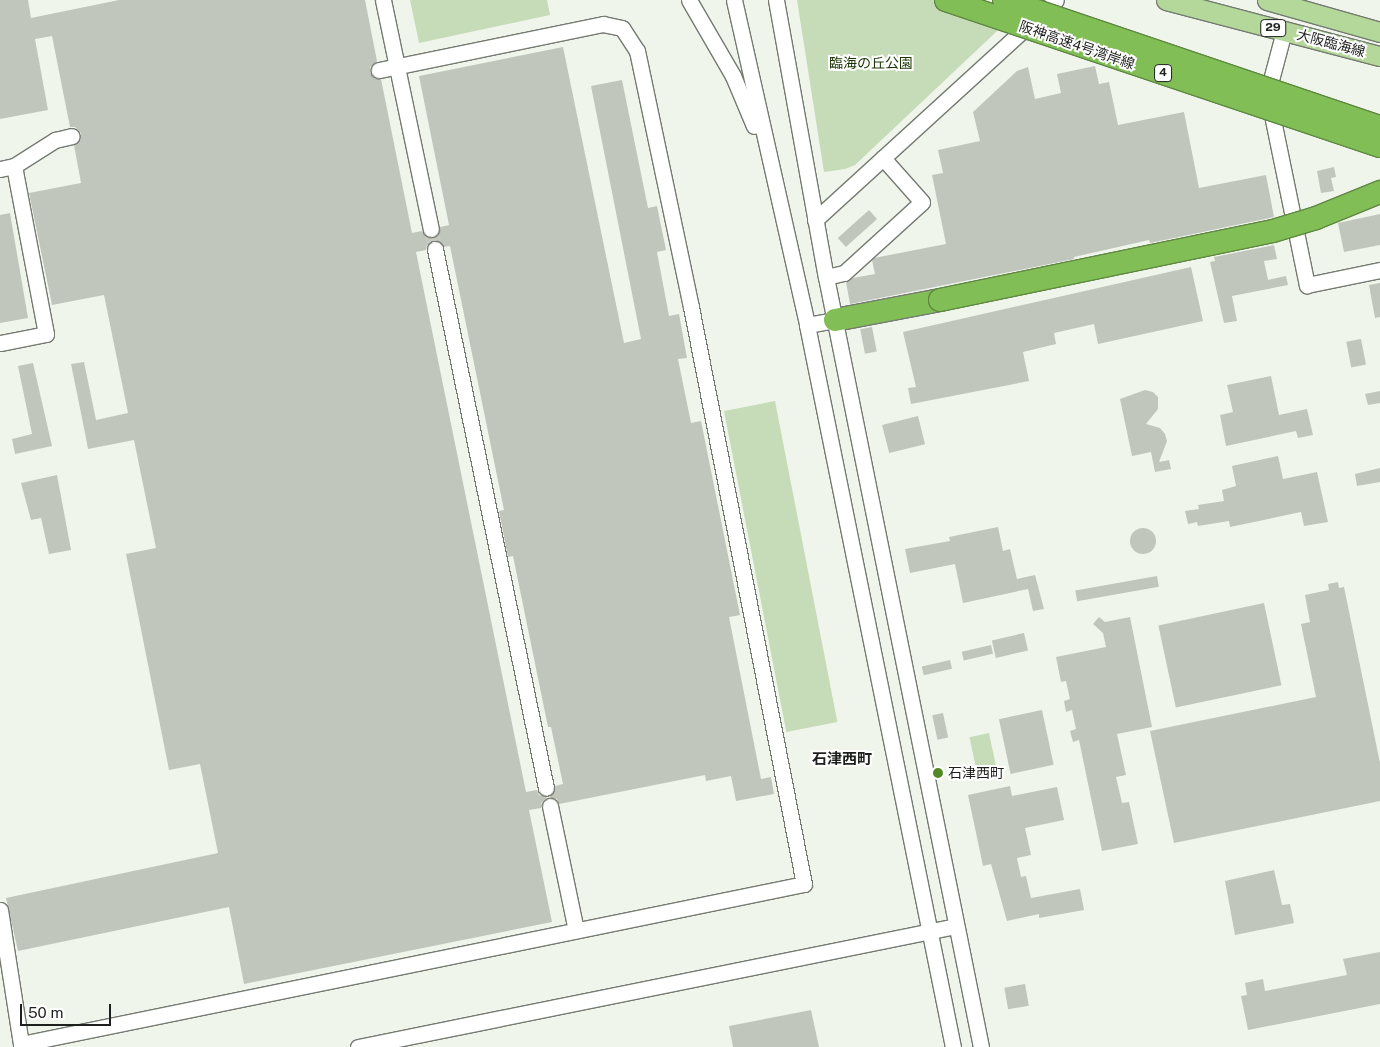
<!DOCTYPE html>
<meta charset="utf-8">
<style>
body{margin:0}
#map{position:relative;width:1380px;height:1047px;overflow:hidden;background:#eff5eb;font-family:"Public Sans","Noto Sans JP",sans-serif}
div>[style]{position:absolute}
.green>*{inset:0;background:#c6dcb9;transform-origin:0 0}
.building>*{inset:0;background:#c0c6bc;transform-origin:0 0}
.round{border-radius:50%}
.minor-tunnel>*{height:15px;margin-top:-7.5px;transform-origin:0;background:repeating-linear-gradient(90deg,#c5cac2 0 15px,transparent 0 23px)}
.roads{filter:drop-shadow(1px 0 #747a71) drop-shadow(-1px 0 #747a71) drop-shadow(0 1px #747a71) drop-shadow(0 -1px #747a71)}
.minor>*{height:15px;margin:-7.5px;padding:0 7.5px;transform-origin:7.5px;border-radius:7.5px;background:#fff}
.major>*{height:19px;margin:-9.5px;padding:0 9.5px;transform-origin:9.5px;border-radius:9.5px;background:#b4d89a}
.highway>*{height:22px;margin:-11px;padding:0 11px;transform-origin:11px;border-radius:11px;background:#82be56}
.bridges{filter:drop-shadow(1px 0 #5f8742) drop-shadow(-1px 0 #5f8742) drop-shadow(0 1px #5f8742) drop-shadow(0 -1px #5f8742)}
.highway-bridge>*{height:22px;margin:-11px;padding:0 11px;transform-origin:11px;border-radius:11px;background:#82be56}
.dots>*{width:14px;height:14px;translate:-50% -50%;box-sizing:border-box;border:2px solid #fff;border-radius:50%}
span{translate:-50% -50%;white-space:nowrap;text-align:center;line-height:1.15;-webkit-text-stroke:4px #fff;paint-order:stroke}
.shield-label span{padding:1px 4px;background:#fff;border:1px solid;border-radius:4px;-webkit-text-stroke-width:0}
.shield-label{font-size:12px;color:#1e201d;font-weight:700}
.street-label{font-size:14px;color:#1e201d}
.park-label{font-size:14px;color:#1a3503}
.poi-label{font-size:14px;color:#1e201d}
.left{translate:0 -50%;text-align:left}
.neighbourhood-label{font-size:15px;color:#1e201d;font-weight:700}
.scale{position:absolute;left:20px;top:1004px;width:91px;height:22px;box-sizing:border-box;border:2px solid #1e201d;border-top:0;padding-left:6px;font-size:15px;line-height:18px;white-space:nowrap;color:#1e201d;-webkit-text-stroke:4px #fff;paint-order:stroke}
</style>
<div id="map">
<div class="green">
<div style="clip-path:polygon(410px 0,547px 0,550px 15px,419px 43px)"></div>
<div style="clip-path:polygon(797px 0,970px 0,1012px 17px,855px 165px,845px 169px,824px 172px)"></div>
<div style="left:775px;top:401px;width:327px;height:52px;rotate:79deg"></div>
<div style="left:989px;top:733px;width:44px;height:20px;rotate:78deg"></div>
</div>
<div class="building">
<div style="clip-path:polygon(0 0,28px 0,31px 18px,119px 0,365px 0,377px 61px,370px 67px,370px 72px,376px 79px,381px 79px,412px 233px,422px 231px,429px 238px,438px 236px,440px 227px,449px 225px,419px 76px,563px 47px,624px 343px,641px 339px,591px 86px,622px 80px,648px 208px,657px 206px,666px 250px,657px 252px,669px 316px,679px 314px,687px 358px,678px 359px,691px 423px,701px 421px,740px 615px,729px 617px,761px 779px,771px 777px,774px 794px,736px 801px,731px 776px,706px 781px,705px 775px,559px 804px,557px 799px,549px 797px,555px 791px,555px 786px,563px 784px,551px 727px,548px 727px,513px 556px,508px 557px,499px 511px,504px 510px,450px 246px,444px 247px,438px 240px,433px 240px,426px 246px,426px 250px,416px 252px,526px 792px,537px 790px,539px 795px,547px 797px,541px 803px,541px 808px,529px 810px,552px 922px,244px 984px,229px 907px,18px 951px,6px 898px,218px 853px,200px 764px,169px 770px,126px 554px,156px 548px,134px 440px,88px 449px,83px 423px,71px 364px,84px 362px,96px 420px,128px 413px,104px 295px,52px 305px,29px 193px,81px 183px,74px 145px,81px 139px,81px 133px,75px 127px,70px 127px,52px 36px,35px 39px,48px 110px,0 119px)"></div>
<div style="clip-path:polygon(1095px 66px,1099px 84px,1109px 82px,1118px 125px,1184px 112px,1199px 188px,1266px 175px,1274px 217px,1150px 243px,1149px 240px,1074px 257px,1074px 259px,850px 304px,846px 282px,853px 278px,875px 274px,872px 260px,874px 258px,946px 244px,932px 175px,943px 173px,938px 150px,980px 141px,973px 112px,1017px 71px,1028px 67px,1035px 99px,1061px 93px,1057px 74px)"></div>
<div style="clip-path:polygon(1334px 167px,1336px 177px,1331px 178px,1334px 191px,1321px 193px,1317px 171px)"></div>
<div style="left:869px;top:210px;width:12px;height:42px;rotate:48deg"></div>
<div style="clip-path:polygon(10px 213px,28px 318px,0 323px,0 215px)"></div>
<div style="clip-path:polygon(1380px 214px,1380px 245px,1344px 252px,1338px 223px)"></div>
<div style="clip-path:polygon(1274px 245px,1277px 259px,1264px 261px,1268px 280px,1286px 276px,1288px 285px,1232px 296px,1237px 321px,1224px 323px,1210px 262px,1215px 261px,1214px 257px)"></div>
<div style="clip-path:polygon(1191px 267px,1203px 321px,1098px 344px,1094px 324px,1054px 333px,1056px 344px,1023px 352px,1029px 381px,911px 404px,908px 388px,916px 387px,903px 332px)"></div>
<div style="clip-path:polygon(1380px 283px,1380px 317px,1375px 318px,1369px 285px)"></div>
<div style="left:872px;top:327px;width:25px;height:12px;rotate:79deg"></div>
<div style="left:1361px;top:339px;width:26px;height:15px;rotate:79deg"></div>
<div style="clip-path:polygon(33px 363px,52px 446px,15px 454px,12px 439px,32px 434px,18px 366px)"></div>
<div style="clip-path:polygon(1271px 376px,1279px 415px,1307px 409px,1313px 435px,1298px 438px,1296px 431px,1226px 446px,1220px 415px,1233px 412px,1227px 385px)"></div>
<div style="clip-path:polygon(1145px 390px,1153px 392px,1158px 397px,1158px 409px,1146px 424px,1160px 428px,1165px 434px,1167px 441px,1159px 462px,1169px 460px,1171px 469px,1155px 472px,1151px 452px,1132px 456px,1120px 399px)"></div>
<div style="clip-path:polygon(1380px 391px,1380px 403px,1368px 405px,1365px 394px)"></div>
<div style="left:918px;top:416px;width:29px;height:37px;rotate:76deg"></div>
<div style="clip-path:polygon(1278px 456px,1283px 479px,1317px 472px,1328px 522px,1304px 526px,1301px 512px,1230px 527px,1229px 521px,1198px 526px,1197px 522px,1188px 524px,1185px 511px,1199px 509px,1198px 505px,1224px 501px,1222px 490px,1236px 486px,1232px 466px)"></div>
<div style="clip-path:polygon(1380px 468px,1380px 482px,1357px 486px,1355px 474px)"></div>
<div style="clip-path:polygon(57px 475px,71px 550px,49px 554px,41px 518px,31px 520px,21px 483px)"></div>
<div style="clip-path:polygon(998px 527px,1003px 551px,1010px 549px,1017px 579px,1035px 575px,1044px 609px,1033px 611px,1028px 589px,963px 603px,955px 564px,910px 573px,905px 549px,950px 541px,949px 537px)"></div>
<div class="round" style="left:1130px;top:528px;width:26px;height:26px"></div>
<div style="left:1157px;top:576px;width:11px;height:83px;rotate:80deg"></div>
<div style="clip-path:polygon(1338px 582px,1339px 588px,1344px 587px,1380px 763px,1380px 801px,1174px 843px,1150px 731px,1316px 697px,1301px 624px,1310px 622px,1305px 595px,1329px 590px,1328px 584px)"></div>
<div style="left:1264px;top:603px;width:84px;height:108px;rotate:78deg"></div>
<div style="clip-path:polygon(1099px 617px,1105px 622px,1130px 617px,1152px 727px,1117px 734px,1126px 775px,1116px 777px,1122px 803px,1129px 802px,1138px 844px,1102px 851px,1079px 740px,1073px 742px,1070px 731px,1076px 729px,1072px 710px,1066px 712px,1064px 701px,1070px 699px,1066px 681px,1061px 682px,1056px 657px,1106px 647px,1103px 633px,1093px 624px)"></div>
<div style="left:1024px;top:633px;width:18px;height:33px;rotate:77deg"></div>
<div style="left:991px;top:645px;width:9px;height:30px;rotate:77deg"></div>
<div style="left:950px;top:660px;width:9px;height:29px;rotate:77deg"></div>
<div style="left:1042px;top:710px;width:56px;height:44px;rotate:78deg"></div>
<div style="left:943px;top:713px;width:25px;height:11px;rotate:78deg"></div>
<div style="clip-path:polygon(1010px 786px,1012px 796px,1057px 787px,1064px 820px,1025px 828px,1031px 855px,1017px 858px,1021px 877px,1026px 876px,1031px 898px,1080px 889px,1084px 910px,1039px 918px,1039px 914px,1007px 921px,991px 864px,983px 866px,968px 795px)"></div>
<div style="clip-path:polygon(1274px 870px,1282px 905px,1290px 904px,1294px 923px,1235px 935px,1225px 881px)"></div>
<div style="clip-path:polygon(1380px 952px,1380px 1004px,1248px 1030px,1241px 996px,1247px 995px,1245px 983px,1263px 979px,1265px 991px,1347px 975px,1343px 959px)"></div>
<div style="left:1025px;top:984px;width:22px;height:21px;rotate:80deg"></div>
<div style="clip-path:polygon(811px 1010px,819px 1047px,733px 1047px,729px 1026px)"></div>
</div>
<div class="minor-tunnel">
<div style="left:431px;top:229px;width:20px;rotate:79deg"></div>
</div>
<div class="roads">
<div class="minor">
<div style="left:383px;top:0;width:234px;rotate:78.2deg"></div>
<div style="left:689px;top:0;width:88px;rotate:59.9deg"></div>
<div style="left:733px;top:76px;width:54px;rotate:67.2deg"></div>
<div style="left:734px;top:0;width:333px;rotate:77.3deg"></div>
<div style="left:807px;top:325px;width:737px;rotate:78.57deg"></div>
<div style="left:776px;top:0;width:281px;rotate:79.8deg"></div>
<div style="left:826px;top:277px;width:785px;rotate:78.62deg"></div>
<div style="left:1284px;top:31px;width:51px;rotate:104.9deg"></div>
<div style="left:1271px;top:80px;width:35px;rotate:88deg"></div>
<div style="left:1272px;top:115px;width:174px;rotate:78.4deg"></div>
<div style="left:1307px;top:285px;width:75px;rotate:-11.6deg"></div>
<div style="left:14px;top:166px;width:49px;rotate:-32.4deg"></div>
<div style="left:55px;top:140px;width:17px;rotate:-13deg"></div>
<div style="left:0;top:169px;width:14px;rotate:-12deg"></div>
<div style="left:14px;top:166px;width:171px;rotate:79.2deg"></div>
<div style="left:46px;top:334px;width:47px;rotate:168.9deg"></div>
<div style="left:815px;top:220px;width:326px;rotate:-42.4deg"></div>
<div style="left:435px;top:249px;width:550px;rotate:78.36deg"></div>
<div style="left:826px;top:277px;width:18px;rotate:-13deg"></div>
<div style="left:844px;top:273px;width:105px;rotate:-42.3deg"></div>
<div style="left:922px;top:202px;width:59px;rotate:-131.6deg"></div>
<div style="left:807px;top:325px;width:28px;rotate:-10deg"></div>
<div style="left:550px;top:806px;width:127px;rotate:78.2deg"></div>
<div style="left:0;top:910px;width:136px;rotate:81.1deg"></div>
<div style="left:21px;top:1044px;width:799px;rotate:-11.55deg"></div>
<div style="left:804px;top:884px;width:588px;rotate:-101.08deg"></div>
<div style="left:691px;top:307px;width:262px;rotate:-101.9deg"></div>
<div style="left:637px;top:51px;width:27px;rotate:-123deg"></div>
<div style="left:622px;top:28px;width:19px;rotate:-168deg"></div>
<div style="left:603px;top:24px;width:229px;rotate:168.4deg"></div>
<div style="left:358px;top:1047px;width:610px;rotate:-11.44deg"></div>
</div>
<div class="major">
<div style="left:1166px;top:0;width:221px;rotate:14.7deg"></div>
<div style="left:1267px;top:0;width:117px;rotate:15.8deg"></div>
</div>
<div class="highway">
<div style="left:835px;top:320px;width:107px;rotate:-10.8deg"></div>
</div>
</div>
<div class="bridges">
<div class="highway-bridge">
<div style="left:946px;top:0;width:458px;rotate:18.6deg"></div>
<div style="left:1004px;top:0;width:397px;rotate:18.7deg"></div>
<div style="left:940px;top:300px;width:340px;rotate:-11.7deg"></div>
<div style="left:1273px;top:231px;width:45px;rotate:-16.8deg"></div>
<div style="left:1316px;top:218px;width:69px;rotate:-22.1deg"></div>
</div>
</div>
<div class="dots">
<div style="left:938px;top:773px;background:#528924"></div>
</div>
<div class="shield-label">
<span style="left:1273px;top:28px">29</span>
<span style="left:1163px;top:73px">4</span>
</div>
<div class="street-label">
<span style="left:1331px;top:43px;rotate:15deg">大阪臨海線</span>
<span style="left:1077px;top:45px;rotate:19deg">阪神高速4号湾岸線</span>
</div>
<div class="park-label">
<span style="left:871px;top:63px">臨海の丘公園</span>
</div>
<div class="poi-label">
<span class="left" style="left:948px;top:773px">石津西町</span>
</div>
<div class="neighbourhood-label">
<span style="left:842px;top:759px">石津西町</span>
</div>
<div class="scale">50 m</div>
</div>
